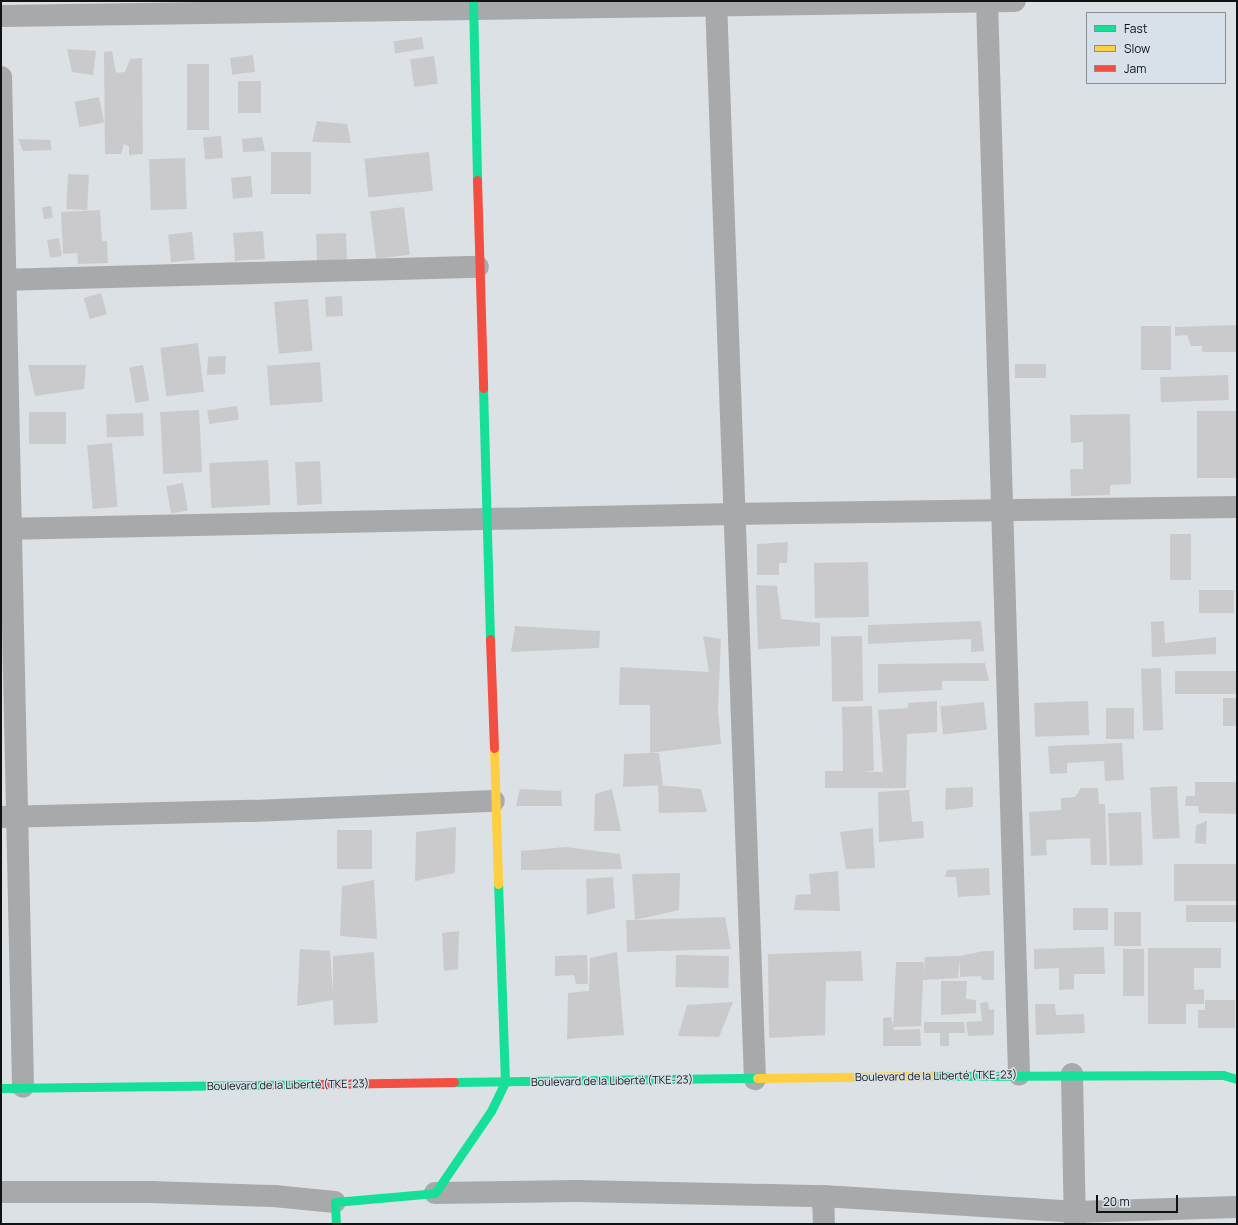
<!DOCTYPE html>
<meta charset="utf-8">
<style>
body{margin:0}
#map{position:relative;width:1238px;height:1225px;overflow:hidden;background:#dce1e5;font-family:Manrope,sans-serif}
div>[style]{position:absolute}
.building>*{inset:0;background:#cacacd;transform-origin:0 0}
.street>*{height:22px;margin:-11px;padding:0 11px;transform-origin:11px;border-radius:11px;background:#a8a9aa}
.fast>*{height:9px;margin:-4.5px;padding:0 4.5px;transform-origin:4.5px;border-radius:4.5px;background:#16e098}
.slow>*{height:9px;margin:-4.5px;padding:0 4.5px;transform-origin:4.5px;border-radius:4.5px;background:#ffcf43}
.jam>*{height:9px;margin:-4.5px;padding:0 4.5px;transform-origin:4.5px;border-radius:4.5px;background:#f24e42}
span{translate:-50% -50%;white-space:nowrap;text-align:center;line-height:1.15;-webkit-text-stroke:3px #d8e1e9;paint-order:stroke}
.street-label{font-size:11px;color:#0f1315}
.frame{position:absolute;inset:0;border:2px solid #0f1315;pointer-events:none}
.legend{position:absolute;left:1086px;top:12px;width:140px;height:72px;box-sizing:border-box;background:#d8e1e9;border:1px solid #888f94;margin:0;padding:5px 7px;list-style:none;font-size:12px;color:#0f1315}
.legend li{display:flex;align-items:center;gap:8px;height:20px}
.legend b{width:20px;border:1px solid #888f94}
.scale{position:absolute;left:1096px;top:1195px;width:82px;height:18px;box-sizing:border-box;border:2px solid #0f1315;border-top:0;padding-left:5px;font-size:12px;line-height:14px;white-space:nowrap;color:#0f1315;-webkit-text-stroke:3px #d8e1e9;paint-order:stroke}
</style>
<div id="map">
<div class="building">
<div style="left:422px;top:37px;width:12px;height:29px;rotate:81deg"></div>
<div style="clip-path:polygon(67px 49px,96px 51px,93px 75px,72px 72px)"></div>
<div style="clip-path:polygon(112px 51px,116px 73px,125px 72px,130px 59px,142px 58px,143px 154px,129px 155px,129px 146px,124px 144px,121px 154px,105px 154px,104px 52px)"></div>
<div style="left:253px;top:55px;width:17px;height:23px;rotate:83deg"></div>
<div style="left:434px;top:56px;width:28px;height:24px;rotate:82deg"></div>
<div style="left:209px;top:64px;width:66px;height:22px;rotate:90deg"></div>
<div style="left:238px;top:81px;width:23px;height:32px"></div>
<div style="left:99px;top:97px;width:26px;height:25px;rotate:79deg"></div>
<div style="clip-path:polygon(317px 121px,347px 124px,351px 143px,312px 142px)"></div>
<div style="left:221px;top:136px;width:22px;height:18px;rotate:85deg"></div>
<div style="clip-path:polygon(262px 137px,265px 151px,243px 152px,242px 139px)"></div>
<div style="clip-path:polygon(18px 139px,50px 140px,52px 150px,23px 151px)"></div>
<div style="left:271px;top:152px;width:40px;height:42px"></div>
<div style="left:429px;top:152px;width:39px;height:65px;rotate:84deg"></div>
<div style="left:185px;top:158px;width:51px;height:36px;rotate:88deg"></div>
<div style="left:68px;top:174px;width:21px;height:35px;rotate:3deg"></div>
<div style="left:251px;top:176px;width:21px;height:20px;rotate:85deg"></div>
<div style="left:51px;top:206px;width:12px;height:9px;rotate:81deg"></div>
<div style="left:404px;top:207px;width:48px;height:34px;rotate:83deg"></div>
<div style="clip-path:polygon(100px 210px,102px 241px,107px 241px,108px 263px,78px 264px,77px 253px,63px 254px,61px 212px)"></div>
<div style="left:263px;top:231px;width:28px;height:30px;rotate:86deg"></div>
<div style="left:192px;top:232px;width:28px;height:24px;rotate:84deg"></div>
<div style="left:346px;top:233px;width:29px;height:30px;rotate:88deg"></div>
<div style="left:59px;top:238px;width:18px;height:12px;rotate:81deg"></div>
<div style="left:101px;top:293px;width:22px;height:18px;rotate:74deg"></div>
<div style="left:342px;top:296px;width:20px;height:17px;rotate:87deg"></div>
<div style="left:308px;top:299px;width:52px;height:34px;rotate:85deg"></div>
<div style="clip-path:polygon(1237px 325px,1237px 352px,1202px 352px,1202px 346px,1191px 346px,1187px 335px,1175px 336px,1175px 327px)"></div>
<div style="left:1171px;top:326px;width:44px;height:30px;rotate:90deg"></div>
<div style="left:198px;top:343px;width:49px;height:38px;rotate:83deg"></div>
<div style="clip-path:polygon(226px 356px,225px 374px,207px 375px,208px 357px)"></div>
<div style="left:320px;top:362px;width:40px;height:53px;rotate:86deg"></div>
<div style="left:1046px;top:364px;width:14px;height:31px;rotate:90deg"></div>
<div style="clip-path:polygon(28px 365px,86px 365px,84px 389px,35px 396px)"></div>
<div style="left:143px;top:365px;width:36px;height:14px;rotate:80deg"></div>
<div style="left:1228px;top:375px;width:25px;height:68px;rotate:88deg"></div>
<div style="left:237px;top:406px;width:14px;height:30px;rotate:82deg"></div>
<div style="left:199px;top:410px;width:62px;height:39px;rotate:87deg"></div>
<div style="left:1237px;top:411px;width:67px;height:40px;rotate:90deg"></div>
<div style="left:66px;top:412px;width:32px;height:37px;rotate:90deg"></div>
<div style="left:143px;top:413px;width:23px;height:37px;rotate:88deg"></div>
<div style="clip-path:polygon(1130px 414px,1131px 484px,1110px 485px,1110px 495px,1071px 496px,1070px 469px,1083px 469px,1083px 442px,1071px 443px,1070px 415px)"></div>
<div style="left:112px;top:443px;width:64px;height:25px;rotate:85deg"></div>
<div style="left:268px;top:460px;width:45px;height:59px;rotate:87deg"></div>
<div style="left:320px;top:461px;width:43px;height:25px;rotate:87deg"></div>
<div style="left:183px;top:483px;width:28px;height:17px;rotate:80deg"></div>
<div style="left:1170px;top:534px;width:21px;height:46px"></div>
<div style="clip-path:polygon(788px 542px,787px 563px,779px 563px,779px 575px,757px 575px,757px 544px)"></div>
<div style="left:868px;top:562px;width:55px;height:54px;rotate:89deg"></div>
<div style="clip-path:polygon(756px 585px,777px 586px,781px 619px,820px 623px,820px 646px,758px 649px)"></div>
<div style="left:1199px;top:590px;width:35px;height:23px"></div>
<div style="clip-path:polygon(981px 621px,984px 651px,971px 652px,971px 639px,868px 644px,868px 625px)"></div>
<div style="clip-path:polygon(1164px 621px,1165px 643px,1216px 637px,1216px 654px,1152px 657px,1151px 622px)"></div>
<div style="clip-path:polygon(515px 626px,600px 631px,599px 648px,511px 652px)"></div>
<div style="clip-path:polygon(703px 636px,721px 639px,718px 709px,721px 744px,650px 753px,650px 705px,619px 705px,620px 667px,709px 672px)"></div>
<div style="left:862px;top:636px;width:65px;height:31px;rotate:89deg"></div>
<div style="clip-path:polygon(985px 663px,989px 681px,942px 681px,942px 690px,878px 693px,878px 664px)"></div>
<div style="left:1161px;top:668px;width:62px;height:20px;rotate:88deg"></div>
<div style="left:1237px;top:671px;width:23px;height:62px;rotate:90deg"></div>
<div style="left:1223px;top:698px;width:14px;height:28px"></div>
<div style="clip-path:polygon(937px 701px,937px 732px,907px 734px,906px 788px,825px 788px,825px 771px,843px 771px,842px 707px,872px 706px,874px 771px,862px 772px,883px 772px,878px 710px,908px 708px,908px 703px)"></div>
<div style="left:1088px;top:701px;width:34px;height:54px;rotate:88deg"></div>
<div style="left:984px;top:702px;width:28px;height:44px;rotate:84deg"></div>
<div style="left:1106px;top:708px;width:28px;height:31px"></div>
<div style="clip-path:polygon(1122px 743px,1124px 780px,1105px 781px,1104px 761px,1067px 763px,1067px 773px,1050px 774px,1048px 746px)"></div>
<div style="clip-path:polygon(650px 753px,659px 753px,663px 785px,623px 787px,624px 754px)"></div>
<div style="clip-path:polygon(1195px 782px,1237px 782px,1237px 814px,1199px 813px,1198px 806px,1185px 806px,1186px 796px,1195px 796px)"></div>
<div style="clip-path:polygon(658px 785px,701px 789px,707px 812px,659px 813px)"></div>
<div style="left:1177px;top:786px;width:52px;height:27px;rotate:87deg"></div>
<div style="clip-path:polygon(973px 787px,973px 807px,945px 810px,946px 788px)"></div>
<div style="clip-path:polygon(1081px 788px,1098px 788px,1099px 804px,1105px 804px,1107px 865px,1091px 865px,1090px 838px,1046px 840px,1047px 855px,1031px 856px,1029px 812px,1061px 810px,1061px 798px,1075px 797px)"></div>
<div style="clip-path:polygon(520px 789px,561px 791px,562px 806px,516px 806px)"></div>
<div style="clip-path:polygon(612px 789px,621px 831px,594px 831px,595px 794px)"></div>
<div style="clip-path:polygon(909px 790px,912px 822px,923px 821px,924px 838px,879px 842px,878px 792px)"></div>
<div style="left:1141px;top:812px;width:53px;height:33px;rotate:88deg"></div>
<div style="clip-path:polygon(1207px 821px,1206px 844px,1195px 843px,1196px 825px)"></div>
<div style="clip-path:polygon(456px 827px,455px 873px,415px 881px,416px 832px)"></div>
<div style="clip-path:polygon(873px 828px,875px 868px,846px 869px,840px 832px)"></div>
<div style="left:337px;top:830px;width:35px;height:39px"></div>
<div style="clip-path:polygon(566px 847px,620px 854px,622px 869px,521px 870px,521px 851px)"></div>
<div style="left:1237px;top:864px;width:37px;height:63px;rotate:90deg"></div>
<div style="clip-path:polygon(989px 868px,990px 895px,958px 897px,956px 877px,945px 877px,947px 870px)"></div>
<div style="clip-path:polygon(838px 871px,840px 911px,794px 910px,796px 895px,811px 894px,809px 874px)"></div>
<div style="clip-path:polygon(680px 873px,679px 910px,635px 920px,725px 917px,731px 949px,627px 952px,626px 920px,635px 920px,632px 874px)"></div>
<div style="clip-path:polygon(613px 877px,615px 908px,587px 915px,586px 879px)"></div>
<div style="clip-path:polygon(374px 880px,377px 939px,340px 936px,342px 886px)"></div>
<div style="left:1186px;top:905px;width:51px;height:17px"></div>
<div style="left:1073px;top:908px;width:35px;height:22px"></div>
<div style="left:1141px;top:912px;width:34px;height:27px;rotate:90deg"></div>
<div style="clip-path:polygon(459px 931px,458px 969px,444px 971px,442px 933px)"></div>
<div style="clip-path:polygon(1104px 947px,1105px 974px,1074px 974px,1074px 989px,1059px 990px,1059px 968px,1034px 969px,1034px 949px)"></div>
<div style="clip-path:polygon(1148px 948px,1221px 948px,1221px 968px,1194px 968px,1194px 990px,1204px 989px,1204px 1004px,1186px 1004px,1186px 1024px,1148px 1024px)"></div>
<div style="clip-path:polygon(300px 949px,330px 951px,333px 993px,333px 956px,374px 952px,378px 1023px,334px 1025px,333px 1000px,297px 1006px)"></div>
<div style="left:1123px;top:949px;width:21px;height:47px"></div>
<div style="clip-path:polygon(861px 951px,863px 981px,826px 981px,825px 1035px,769px 1038px,768px 954px)"></div>
<div style="clip-path:polygon(984px 951px,994px 951px,994px 980px,982px 980px,981px 976px,960px 977px,960px 959px,958px 978px,923px 980px,921px 1026px,893px 1027px,896px 962px,924px 962px,924px 975px,925px 957px,960px 956px)"></div>
<div style="clip-path:polygon(617px 952px,624px 1035px,567px 1039px,568px 993px,589px 991px,590px 958px)"></div>
<div style="clip-path:polygon(587px 955px,588px 984px,576px 984px,574px 975px,555px 976px,555px 956px)"></div>
<div style="left:676px;top:955px;width:53px;height:32px;rotate:1deg"></div>
<div style="clip-path:polygon(941px 981px,967px 981px,966px 999px,976px 1000px,976px 1013px,941px 1015px)"></div>
<div style="clip-path:polygon(1205px 1000px,1235px 1000px,1235px 1028px,1198px 1028px,1198px 1010px,1205px 1010px)"></div>
<div style="clip-path:polygon(733px 1002px,719px 1037px,678px 1036px,687px 1005px)"></div>
<div style="clip-path:polygon(988px 1002px,989px 1010px,994px 1009px,994px 1035px,968px 1036px,966px 1022px,982px 1021px,980px 1003px)"></div>
<div style="clip-path:polygon(1035px 1004px,1055px 1004px,1056px 1015px,1084px 1014px,1085px 1033px,1036px 1035px)"></div>
<div style="clip-path:polygon(891px 1017px,894px 1030px,920px 1029px,921px 1046px,883px 1046px,883px 1018px)"></div>
<div style="clip-path:polygon(924px 1022px,964px 1022px,965px 1033px,949px 1033px,949px 1046px,940px 1046px,940px 1033px,924px 1033px)"></div>
</div>
<div class="street">
<div style="left:716px;top:1px;width:1079px;rotate:87.93deg"></div>
<div style="left:987px;top:1px;width:1074px;rotate:88.29deg"></div>
<div style="left:1px;top:16px;width:1014px;rotate:-0.85deg"></div>
<div style="left:1px;top:77px;width:1010px;rotate:88.75deg"></div>
<div style="left:1px;top:280px;width:477px;rotate:-1.6deg"></div>
<div style="left:1px;top:529px;width:733px;rotate:-1.17deg"></div>
<div style="left:734px;top:514px;width:503px;rotate:-0.8deg"></div>
<div style="left:1px;top:817px;width:251px;rotate:-1.4deg"></div>
<div style="left:252px;top:811px;width:242px;rotate:-2.4deg"></div>
<div style="left:1072px;top:1074px;width:150px;rotate:88.9deg"></div>
<div style="left:1px;top:1192px;width:150px"></div>
<div style="left:151px;top:1192px;width:123px;rotate:1.9deg"></div>
<div style="left:274px;top:1196px;width:61px;rotate:5.6deg"></div>
<div style="left:435px;top:1193px;width:142px;rotate:-0.8deg"></div>
<div style="left:577px;top:1191px;width:246px;rotate:1.2deg"></div>
<div style="left:823px;top:1196px;width:253px;rotate:3.6deg"></div>
<div style="left:1075px;top:1212px;width:162px;rotate:-1.8deg"></div>
<div style="left:823px;top:1196px;width:28px;rotate:88deg"></div>
</div>
<div class="fast">
<div style="left:473px;top:1px;width:179px;rotate:88.7deg"></div>
<div style="left:483px;top:388px;width:251px;rotate:88.4deg"></div>
<div style="left:931px;top:1076px;width:292px;rotate:-0.2deg"></div>
<div style="left:1223px;top:1075px;width:15px;rotate:16deg"></div>
<div style="left:454px;top:1082px;width:303px;rotate:-0.8deg"></div>
<div style="left:1px;top:1088px;width:321px;rotate:-0.7deg"></div>
<div style="left:336px;top:1224px;width:22px;rotate:-93deg"></div>
<div style="left:335px;top:1202px;width:100px;rotate:-5.1deg"></div>
<div style="left:435px;top:1193px;width:99px;rotate:-55.7deg"></div>
<div style="left:491px;top:1111px;width:32px;rotate:-64deg"></div>
<div style="left:505px;top:1082px;width:198px;rotate:-92deg"></div>
</div>
<div class="slow">
<div style="left:494px;top:748px;width:136px;rotate:88.3deg"></div>
<div style="left:757px;top:1078px;width:174px;rotate:-0.7deg"></div>
</div>
<div class="jam">
<div style="left:477px;top:180px;width:208px;rotate:88.3deg"></div>
<div style="left:490px;top:639px;width:109px;rotate:87.9deg"></div>
<div style="left:322px;top:1084px;width:132px;rotate:-0.9deg"></div>
</div>
<div class="street-label">
<span style="left:936px;top:1076px;rotate:-1deg">Boulevard de la Liberté (TKE-23)</span>
<span style="left:612px;top:1081px;rotate:-1deg">Boulevard de la Liberté (TKE-23)</span>
<span style="left:288px;top:1085px;rotate:-1deg">Boulevard de la Liberté (TKE-23)</span>
</div>
<div class="frame"></div>
<ul class="legend">
<li><b style="height:5px;background:#16e098"></b>Fast</li>
<li><b style="height:5px;background:#ffcf43"></b>Slow</li>
<li><b style="height:5px;background:#f24e42"></b>Jam</li>
</ul>
<div class="scale">20 m</div>
</div>
